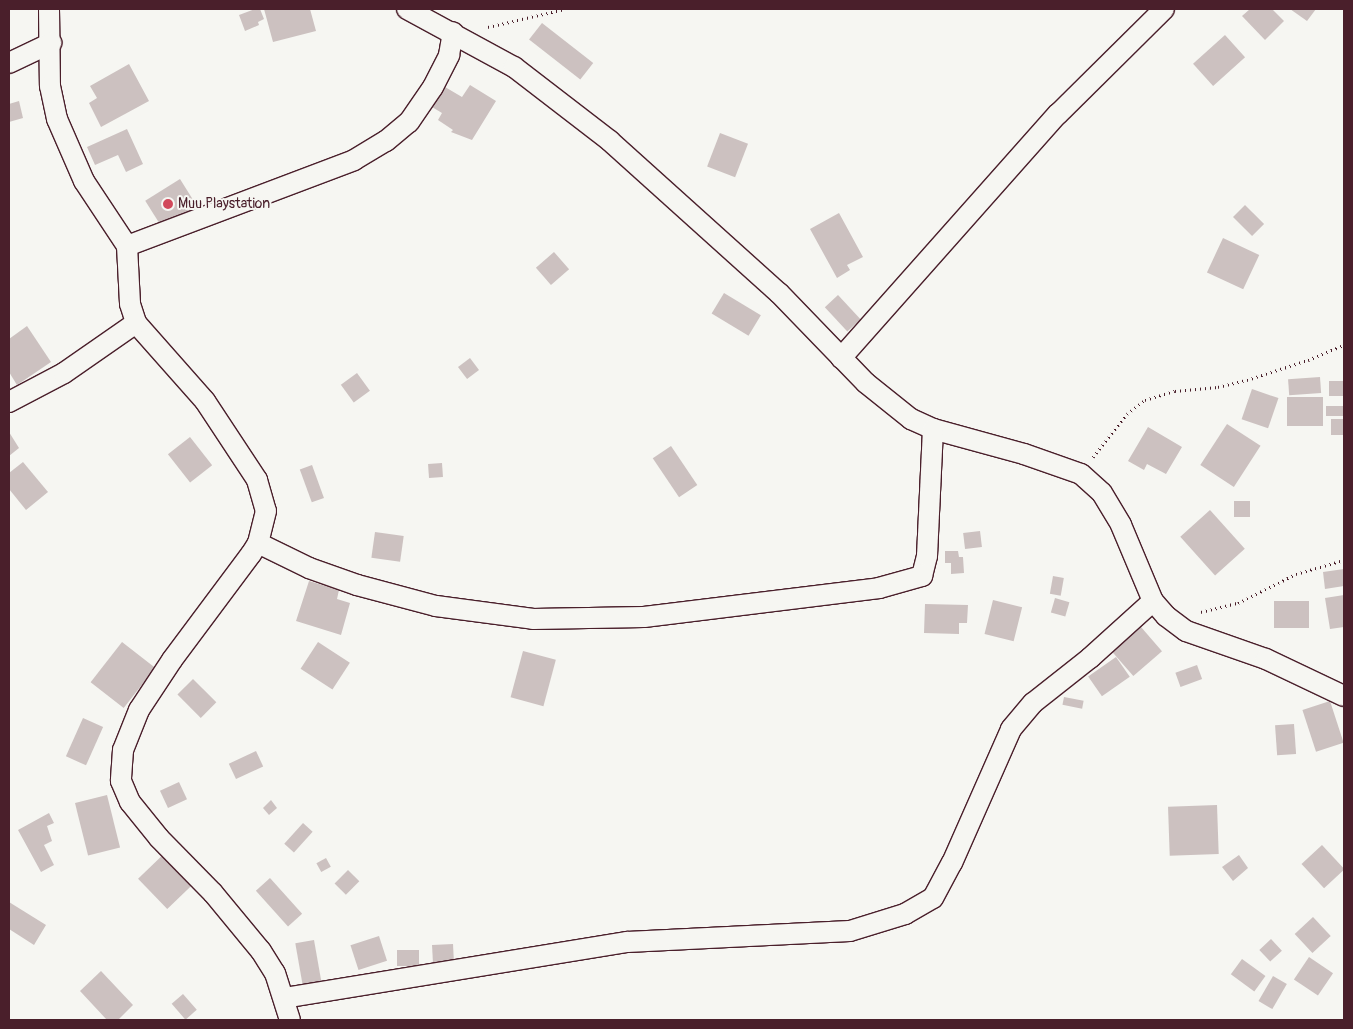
<!DOCTYPE html>
<style>
body{margin:0}
#map{position:relative;width:1353px;height:1029px;overflow:hidden;background:#f6f6f2;font-family:Pangolin,sans-serif}
div>[style]{position:absolute}
.building>*{inset:0;background:#ccc1c0;transform-origin:0 0}
.path>*{height:3px;margin-top:-1.5px;transform-origin:0;background:repeating-linear-gradient(90deg,#4a1f2b 0 1px,transparent 0 5px)}
.roads{filter:drop-shadow(1px 0 #4a1f2b) drop-shadow(-1px 0 #4a1f2b) drop-shadow(0 1px #4a1f2b) drop-shadow(0 -1px #4a1f2b)}
.street>*{height:20px;margin:-10px;padding:0 10px;transform-origin:10px;border-radius:10px;background:#f6f6f2}
.dots>*{width:14px;height:14px;translate:-50% -50%;box-sizing:border-box;border:2px solid #f6f6f2;border-radius:50%}
span{translate:-50% -50%;white-space:nowrap;text-align:center;line-height:1.15;-webkit-text-stroke:4px #f6f6f2;paint-order:stroke}
.poi-label{font-size:14px;color:#4a1f2b}
.left{translate:0 -50%;text-align:left}
.frame{position:absolute;inset:0;border:10px solid #4a1f2b;pointer-events:none}
</style>
<div id="map">
<div class="building">
<div style="clip-path:polygon(255px 9px,260px 9px,264px 19px,258px 22px,259px 25px,245px 31px,239px 15px)"></div>
<div style="clip-path:polygon(264px 9px,310px 9px,316px 31px,273px 42px)"></div>
<div style="clip-path:polygon(1250px 9px,1272px 9px,1284px 21px,1265px 40px,1242px 16px)"></div>
<div style="clip-path:polygon(1290px 9px,1316px 9px,1307px 21px)"></div>
<div style="left:542px;top:23px;width:65px;height:21px;rotate:38deg"></div>
<div style="left:1225px;top:35px;width:30px;height:43px;rotate:48deg"></div>
<div style="clip-path:polygon(129px 64px,149px 101px,101px 127px,89px 103px,97px 98px,90px 86px)"></div>
<div style="clip-path:polygon(470px 85px,496px 101px,472px 140px,451px 132px,453px 130px,438px 120px,442px 113px,432px 107px,445px 87px,462px 97px)"></div>
<div style="clip-path:polygon(19px 101px,23px 118px,9px 122px,9px 104px)"></div>
<div style="clip-path:polygon(127px 129px,143px 164px,126px 172px,118px 155px,95px 165px,87px 147px)"></div>
<div style="left:720px;top:133px;width:30px;height:36px;rotate:21deg"></div>
<div style="left:180px;top:179px;width:34px;height:41px;rotate:58deg"></div>
<div style="left:1245px;top:205px;width:27px;height:17px;rotate:45deg"></div>
<div style="clip-path:polygon(839px 213px,863px 257px,847px 265px,850px 270px,837px 278px,810px 229px)"></div>
<div style="left:1223px;top:238px;width:40px;height:38px;rotate:25deg"></div>
<div style="left:554px;top:252px;width:23px;height:24px;rotate:49deg"></div>
<div style="left:724px;top:293px;width:43px;height:24px;rotate:31deg"></div>
<div style="left:838px;top:295px;width:33px;height:18px;rotate:47deg"></div>
<div style="clip-path:polygon(27px 326px,51px 362px,17px 385px,9px 372px,9px 339px)"></div>
<div style="left:470px;top:358px;width:15px;height:15px;rotate:53deg"></div>
<div style="left:357px;top:373px;width:22px;height:20px;rotate:54deg"></div>
<div style="left:1320px;top:377px;width:16px;height:32px;rotate:86deg"></div>
<div style="left:1329px;top:381px;width:15px;height:15px"></div>
<div style="left:1252px;top:389px;width:28px;height:32px;rotate:19deg"></div>
<div style="left:1287px;top:397px;width:36px;height:29px"></div>
<div style="left:1344px;top:406px;width:10px;height:18px;rotate:90deg"></div>
<div style="left:1344px;top:419px;width:16px;height:13px;rotate:90deg"></div>
<div style="left:1227px;top:424px;width:40px;height:49px;rotate:33deg"></div>
<div style="clip-path:polygon(1148px 427px,1182px 447px,1166px 474px,1147px 464px,1144px 470px,1128px 461px)"></div>
<div style="clip-path:polygon(9px 432px,19px 448px,9px 456px)"></div>
<div style="left:190px;top:437px;width:36px;height:28px;rotate:52deg"></div>
<div style="left:671px;top:446px;width:47px;height:22px;rotate:56deg"></div>
<div style="clip-path:polygon(23px 462px,48px 492px,26px 510px,9px 489px,9px 473px)"></div>
<div style="left:442px;top:463px;width:14px;height:14px;rotate:86deg"></div>
<div style="left:312px;top:465px;width:35px;height:13px;rotate:70deg"></div>
<div style="left:1234px;top:501px;width:16px;height:16px"></div>
<div style="left:1210px;top:510px;width:52px;height:40px;rotate:48deg"></div>
<div style="left:980px;top:531px;width:16px;height:17px;rotate:83deg"></div>
<div style="left:375px;top:532px;width:29px;height:26px;rotate:8deg"></div>
<div style="clip-path:polygon(945px 551px,958px 551px,959px 557px,963px 557px,964px 573px,951px 574px,951px 563px,945px 563px)"></div>
<div style="clip-path:polygon(1344px 569px,1344px 586px,1325px 589px,1323px 572px)"></div>
<div style="left:1053px;top:576px;width:11px;height:18px;rotate:10deg"></div>
<div style="clip-path:polygon(309px 581px,339px 590px,337px 599px,350px 603px,341px 635px,296px 621px)"></div>
<div style="clip-path:polygon(1344px 595px,1344px 627px,1330px 629px,1325px 598px)"></div>
<div style="left:1055px;top:598px;width:15px;height:15px;rotate:16deg"></div>
<div style="left:993px;top:600px;width:30px;height:35px;rotate:14deg"></div>
<div style="left:1274px;top:601px;width:35px;height:27px"></div>
<div style="clip-path:polygon(925px 604px,968px 605px,967px 623px,959px 623px,959px 634px,924px 633px)"></div>
<div style="left:1141px;top:627px;width:32px;height:38px;rotate:49deg"></div>
<div style="left:122px;top:642px;width:42px;height:51px;rotate:38deg"></div>
<div style="left:318px;top:642px;width:38px;height:32px;rotate:33deg"></div>
<div style="left:523px;top:651px;width:34px;height:48px;rotate:15deg"></div>
<div style="left:1116px;top:657px;width:24px;height:34px;rotate:55deg"></div>
<div style="left:1197px;top:665px;width:15px;height:23px;rotate:70deg"></div>
<div style="left:193px;top:679px;width:33px;height:22px;rotate:45deg"></div>
<div style="left:1064px;top:697px;width:20px;height:8px;rotate:11deg"></div>
<div style="left:1330px;top:701px;width:44px;height:29px;rotate:72deg"></div>
<div style="left:83px;top:718px;width:22px;height:42px;rotate:24deg"></div>
<div style="left:1294px;top:724px;width:30px;height:19px;rotate:86deg"></div>
<div style="left:256px;top:751px;width:17px;height:30px;rotate:65deg"></div>
<div style="left:179px;top:782px;width:19px;height:21px;rotate:65deg"></div>
<div style="left:107px;top:795px;width:54px;height:33px;rotate:76deg"></div>
<div style="clip-path:polygon(271px 800px,277px 808px,269px 815px,263px 808px)"></div>
<div style="left:1217px;top:805px;width:49px;height:49px;rotate:88deg"></div>
<div style="clip-path:polygon(49px 813px,54px 823px,47px 826px,52px 841px,44px 845px,54px 865px,41px 872px,18px 830px)"></div>
<div style="left:303px;top:823px;width:13px;height:28px;rotate:42deg"></div>
<div style="left:1322px;top:845px;width:33px;height:28px;rotate:47deg"></div>
<div style="left:169px;top:849px;width:42px;height:43px;rotate:46deg"></div>
<div style="clip-path:polygon(1239px 855px,1248px 868px,1233px 881px,1222px 867px)"></div>
<div style="left:326px;top:858px;width:10px;height:11px;rotate:61deg"></div>
<div style="left:348px;top:870px;width:16px;height:19px;rotate:45deg"></div>
<div style="left:270px;top:878px;width:48px;height:19px;rotate:48deg"></div>
<div style="clip-path:polygon(9px 902px,46px 925px,34px 945px,9px 929px)"></div>
<div style="left:1313px;top:917px;width:26px;height:25px;rotate:47deg"></div>
<div style="left:379px;top:936px;width:26px;height:30px;rotate:72deg"></div>
<div style="left:1271px;top:939px;width:16px;height:16px;rotate:47deg"></div>
<div style="left:314px;top:940px;width:46px;height:19px;rotate:80deg"></div>
<div style="left:453px;top:944px;width:19px;height:21px;rotate:87deg"></div>
<div style="left:397px;top:950px;width:22px;height:16px"></div>
<div style="left:1309px;top:957px;width:29px;height:27px;rotate:34deg"></div>
<div style="left:1242px;top:959px;width:29px;height:19px;rotate:36deg"></div>
<div style="clip-path:polygon(101px 971px,133px 1005px,118px 1020px,107px 1020px,80px 991px)"></div>
<div style="left:1273px;top:976px;width:16px;height:29px;rotate:30deg"></div>
<div style="left:183px;top:994px;width:21px;height:15px;rotate:49deg"></div>
</div>
<div class="path">
<div style="left:488px;top:27px;width:79px;rotate:-13.2deg"></div>
<div style="left:1093px;top:457px;width:55px;rotate:-51.7deg"></div>
<div style="left:1127px;top:414px;width:23px;rotate:-38deg"></div>
<div style="left:1145px;top:400px;width:31px;rotate:-17deg"></div>
<div style="left:1175px;top:391px;width:43px;rotate:-5.3deg"></div>
<div style="left:1218px;top:387px;width:30px;rotate:-14deg"></div>
<div style="left:1247px;top:380px;width:64px;rotate:-18.2deg"></div>
<div style="left:1308px;top:360px;width:39px;rotate:-23deg"></div>
<div style="left:1201px;top:612px;width:38px;rotate:-14deg"></div>
<div style="left:1238px;top:603px;width:65px;rotate:-26.6deg"></div>
<div style="left:1296px;top:574px;width:50px;rotate:-16.3deg"></div>
</div>
<div class="roads">
<div class="street">
<div style="left:49px;top:9px;width:77px;rotate:89.3deg"></div>
<div style="left:50px;top:86px;width:34px;rotate:78deg"></div>
<div style="left:57px;top:119px;width:68px;rotate:66.5deg"></div>
<div style="left:84px;top:181px;width:78px;rotate:56.5deg"></div>
<div style="left:127px;top:246px;width:58px;rotate:87deg"></div>
<div style="left:130px;top:304px;width:20px;rotate:72deg"></div>
<div style="left:136px;top:323px;width:104px;rotate:48.5deg"></div>
<div style="left:205px;top:401px;width:95px;rotate:56.6deg"></div>
<div style="left:257px;top:480px;width:32px;rotate:74deg"></div>
<div style="left:266px;top:511px;width:33px;rotate:104deg"></div>
<div style="left:258px;top:543px;width:13px;rotate:122deg"></div>
<div style="left:251px;top:554px;width:132px;rotate:126.7deg"></div>
<div style="left:172px;top:660px;width:60px;rotate:123.4deg"></div>
<div style="left:139px;top:710px;width:43px;rotate:111.8deg"></div>
<div style="left:123px;top:750px;width:31px;rotate:94deg"></div>
<div style="left:121px;top:781px;width:23px;rotate:67deg"></div>
<div style="left:130px;top:802px;width:46px;rotate:51.1deg"></div>
<div style="left:159px;top:838px;width:77px;rotate:45.5deg"></div>
<div style="left:213px;top:893px;width:75px;rotate:50.4deg"></div>
<div style="left:261px;top:951px;width:26px;rotate:58deg"></div>
<div style="left:275px;top:973px;width:49px;rotate:72.3deg"></div>
<div style="left:407px;top:9px;width:122px;rotate:28.5deg"></div>
<div style="left:514px;top:67px;width:121px;rotate:37.6deg"></div>
<div style="left:610px;top:141px;width:227px;rotate:42deg"></div>
<div style="left:779px;top:293px;width:125px;rotate:46deg"></div>
<div style="left:866px;top:383px;width:58px;rotate:38.7deg"></div>
<div style="left:911px;top:419px;width:24px;rotate:24deg"></div>
<div style="left:933px;top:429px;width:94px;rotate:15.4deg"></div>
<div style="left:1024px;top:454px;width:60px;rotate:19.3deg"></div>
<div style="left:1081px;top:474px;width:28px;rotate:42deg"></div>
<div style="left:1102px;top:493px;width:37px;rotate:59deg"></div>
<div style="left:1121px;top:525px;width:82px;rotate:67.2deg"></div>
<div style="left:1153px;top:601px;width:20px;rotate:49deg"></div>
<div style="left:1166px;top:616px;width:25px;rotate:37deg"></div>
<div style="left:1186px;top:631px;width:85px;rotate:19.3deg"></div>
<div style="left:1266px;top:659px;width:86px;rotate:25.4deg"></div>
<div style="left:9px;top:63px;width:47px;rotate:-25.5deg"></div>
<div style="left:127px;top:246px;width:243px;rotate:-20.7deg"></div>
<div style="left:354px;top:160px;width:37px;rotate:-31deg"></div>
<div style="left:386px;top:141px;width:30px;rotate:-40deg"></div>
<div style="left:409px;top:122px;width:42px;rotate:-55.6deg"></div>
<div style="left:433px;top:87px;width:36px;rotate:-63deg"></div>
<div style="left:449px;top:55px;width:23px;rotate:-80deg"></div>
<div style="left:841px;top:358px;width:327px;rotate:-48.4deg"></div>
<div style="left:1058px;top:114px;width:149px;rotate:-44.7deg"></div>
<div style="left:9px;top:402px;width:62px;rotate:-27.8deg"></div>
<div style="left:64px;top:373px;width:88px;rotate:-34.8deg"></div>
<div style="left:258px;top:543px;width:57px;rotate:26.1deg"></div>
<div style="left:309px;top:568px;width:51px;rotate:19.5deg"></div>
<div style="left:357px;top:585px;width:82px;rotate:14.9deg"></div>
<div style="left:436px;top:606px;width:98px;rotate:7.6deg"></div>
<div style="left:533px;top:619px;width:111px;rotate:-1deg"></div>
<div style="left:644px;top:617px;width:237px;rotate:-7deg"></div>
<div style="left:879px;top:588px;width:45px;rotate:-15.6deg"></div>
<div style="left:922px;top:576px;width:21px;rotate:-76deg"></div>
<div style="left:927px;top:556px;width:127px;rotate:-87.3deg"></div>
<div style="left:284px;top:998px;width:348px;rotate:-9.3deg"></div>
<div style="left:627px;top:942px;width:223px;rotate:-2.8deg"></div>
<div style="left:850px;top:931px;width:58px;rotate:-17.2deg"></div>
<div style="left:905px;top:914px;width:32px;rotate:-30deg"></div>
<div style="left:933px;top:898px;width:40px;rotate:-62deg"></div>
<div style="left:952px;top:863px;width:146px;rotate:-66.2deg"></div>
<div style="left:1011px;top:729px;width:34px;rotate:-50deg"></div>
<div style="left:1033px;top:703px;width:73px;rotate:-38.3deg"></div>
<div style="left:1090px;top:658px;width:85px;rotate:-42.1deg"></div>
</div>
</div>
<div class="dots">
<div style="left:168px;top:204px;background:#d1495b"></div>
</div>
<div class="poi-label">
<span class="left" style="left:178px;top:204px">Muu Playstation</span>
</div>
<div class="frame"></div>
</div>
